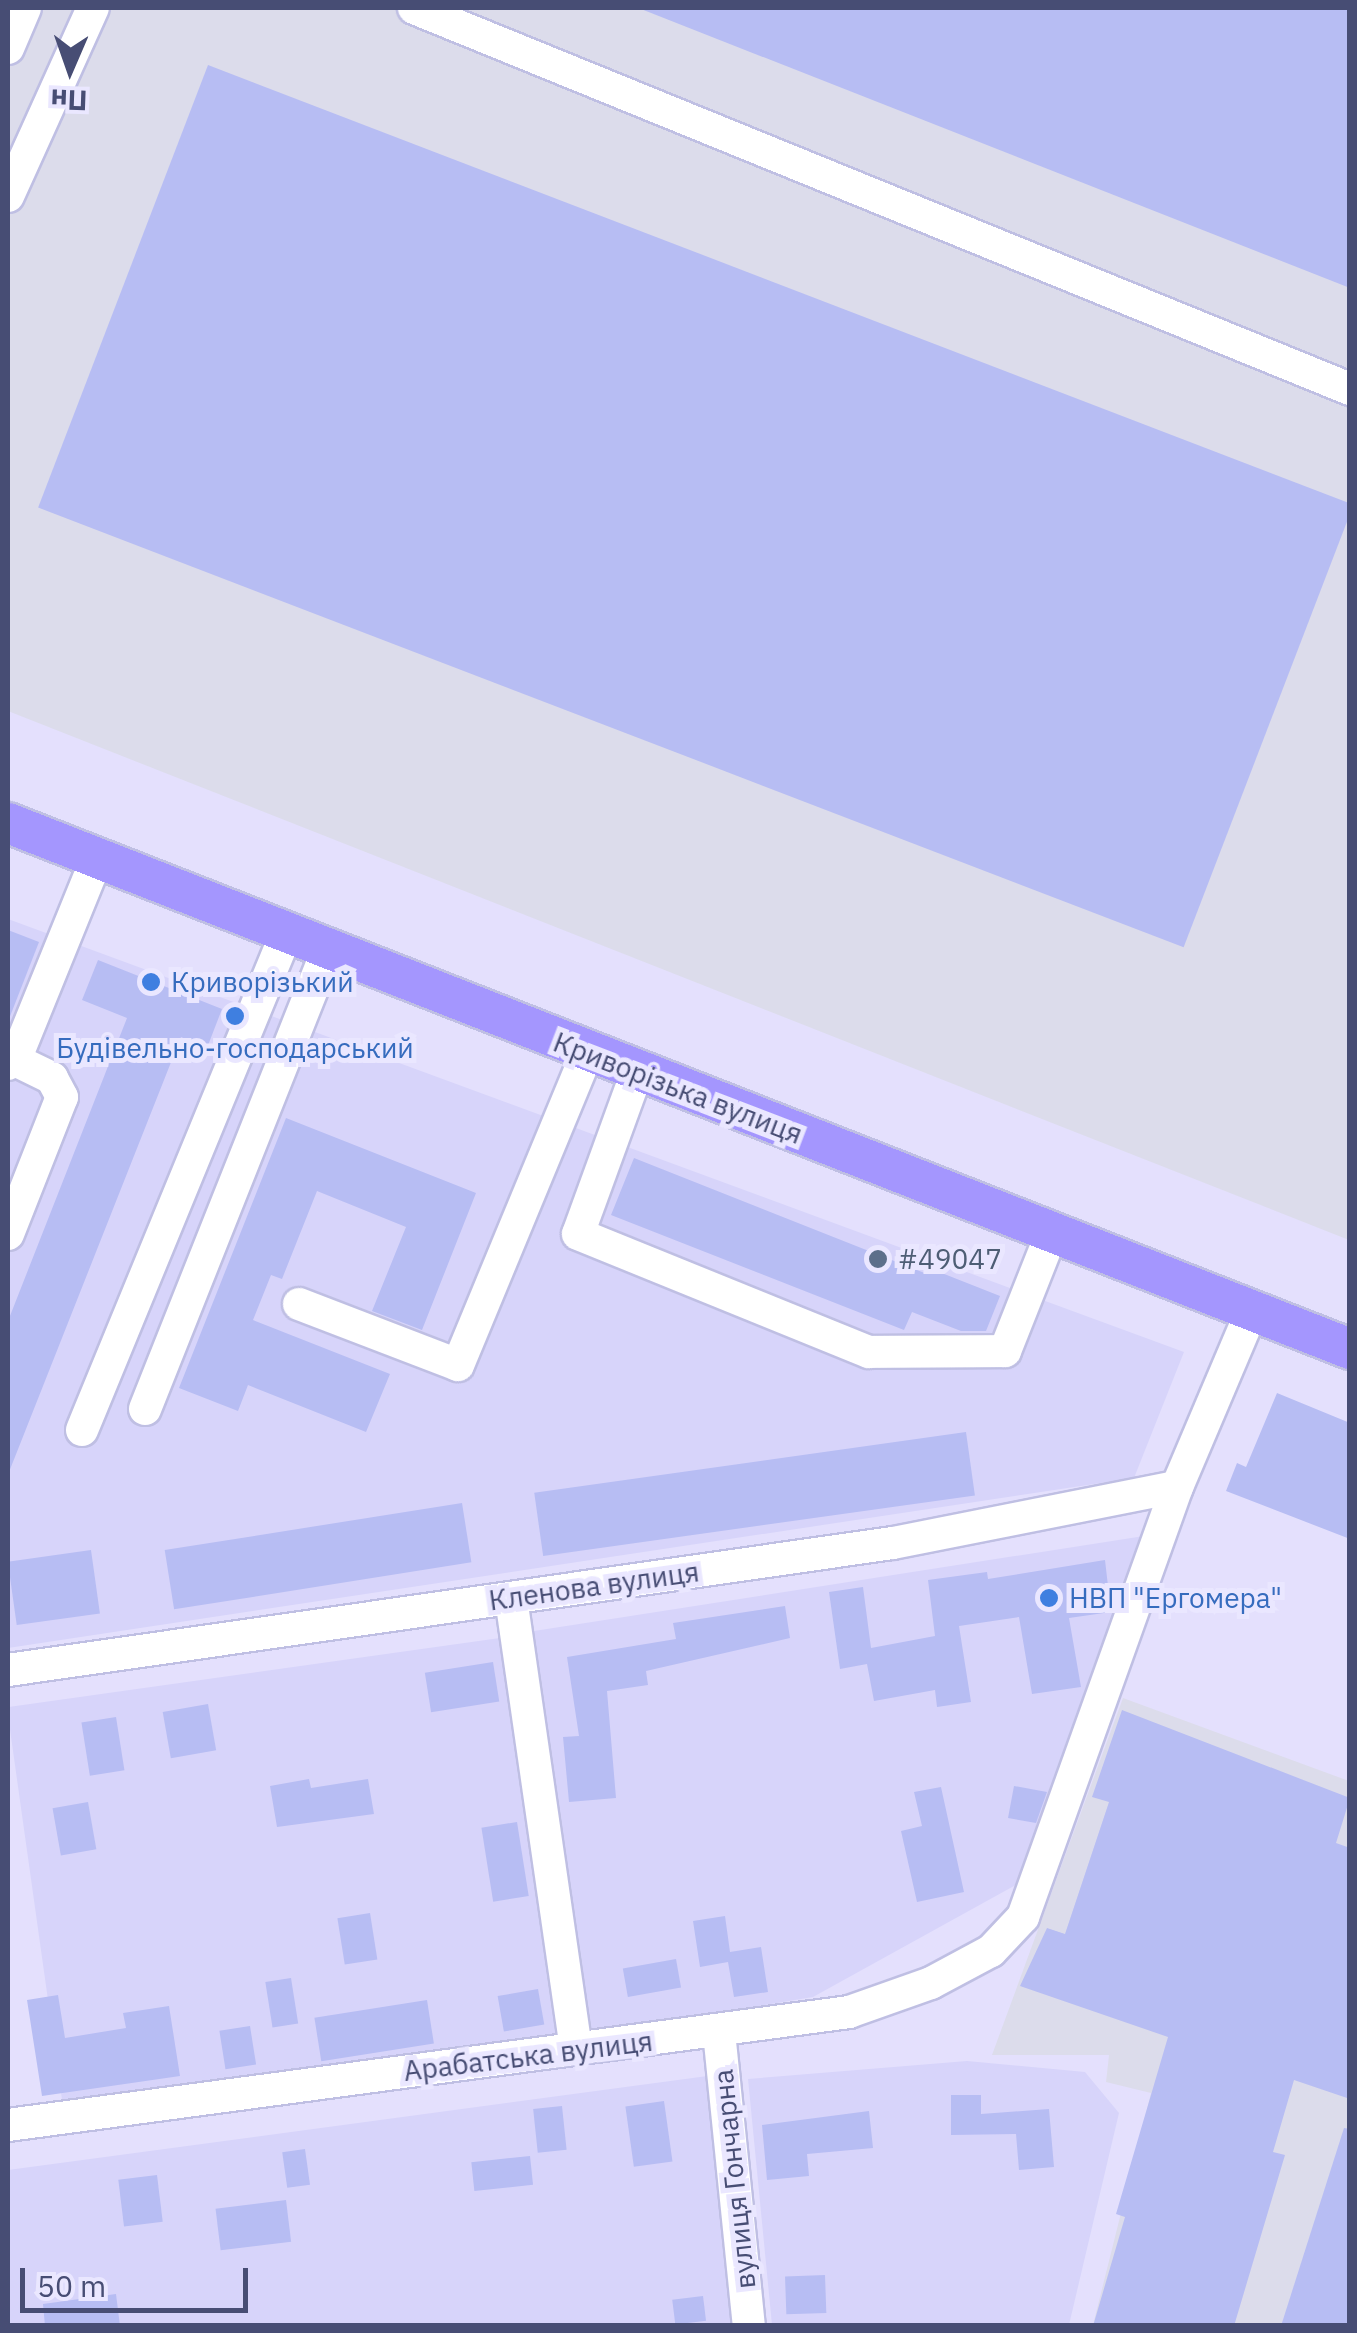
<!DOCTYPE html>
<meta charset="utf-8">
<style>
body{margin:0}
#map{position:relative;width:1357px;height:2333px;overflow:hidden;background:#e4e0fd;font-family:"IBM Plex Sans",sans-serif}
div>[style]{position:absolute}
.residential>*{inset:0;background:#d7d4fa;transform-origin:0 0}
.industrial>*{inset:0;background:#dcdceb}
.building>*{inset:0;background:#b7bdf3;transform-origin:0 0}
.roads{filter:drop-shadow(2px 0 #bfbfe3) drop-shadow(-2px 0 #bfbfe3) drop-shadow(0 2px #bfbfe3) drop-shadow(0 -2px #bfbfe3)}
.minor>*{height:32px;margin:-16px;padding:0 16px;transform-origin:16px;border-radius:16px;background:#fff}
.major>*{height:40px;margin:-20px;padding:0 20px;transform-origin:20px;border-radius:20px;background:#a496fe}
.dots>*{width:28px;height:28px;translate:-50% -50%;box-sizing:border-box;border:5px solid #eae7ff;border-radius:50%}
span{translate:-50% -50%;white-space:nowrap;text-align:center;line-height:1.15;-webkit-text-stroke:10px #eae7ff;paint-order:stroke}
.shop-label{font-size:28px;color:#366cbe}
.left{translate:0 -50%;text-align:left}
.street-label{font-size:28px;color:#474d74}
.service-label{font-size:28px;color:#4e5e75}
.frame{position:absolute;inset:0;border:10px solid #474d74;pointer-events:none}
.north{position:absolute;left:20px;top:20px;width:100px;height:100px;-webkit-text-stroke:8px #eae7ff;paint-order:stroke;rotate:182deg;font-size:28px;font-weight:700;line-height:40px;text-align:center;color:#474d74}
.north::after{content:'';display:block;margin:auto;width:35px;height:45px;background:#474d74;clip-path:polygon(50% 0,100% 100%,50% 72%,0 100%)}
.scale{position:absolute;left:20px;top:2268px;width:228px;height:45px;box-sizing:border-box;border:5px solid #474d74;border-top:0;padding-left:12px;font-size:30px;line-height:35px;white-space:nowrap;color:#474d74;-webkit-text-stroke:8px #eae7ff;paint-order:stroke}
</style>
<div id="map">
<div class="residential">
<div style="clip-path:polygon(8px 919px,1184px 1352px,1134px 1478px,8px 1648px)"></div>
<div style="clip-path:polygon(1144px 1536px,1025px 1880px,813px 1997px,588px 2035px,534px 1631px)"></div>
<div style="left:500px;top:1638px;width:409px;height:498px;rotate:82deg"></div>
<div style="clip-path:polygon(967px 2061px,1085px 2072px,1119px 2113px,1069px 2325px,772px 2325px,748px 2079px)"></div>
<div style="clip-path:polygon(715px 2075px,739px 2325px,8px 2325px,8px 2170px)"></div>
</div>
<div class="industrial">
<div style="clip-path:polygon(8px 8px,1349px 8px,1349px 1240px,8px 711px)"></div>
<div style="clip-path:polygon(1123px 1698px,1349px 1781px,1349px 2325px,1093px 2325px,1151px 2093px,1106px 2082px,1109px 2055px,992px 2055px)"></div>
</div>
<div class="building">
<div style="clip-path:polygon(642px 8px,1350px 8px,1350px 288px,641px 9px)"></div>
<div style="left:208px;top:65px;width:1227px;height:474px;rotate:21deg"></div>
<div style="clip-path:polygon(8px 930px,39px 942px,9px 1019px,8px 1019px)"></div>
<div style="clip-path:polygon(98px 960px,222px 1009px,207px 1048px,181px 1037px,9px 1472px,8px 1321px,127px 1018px,82px 1000px)"></div>
<div style="clip-path:polygon(286px 1118px,476px 1193px,422px 1330px,372px 1311px,406px 1227px,317px 1191px,282px 1279px,271px 1275px,253px 1320px,390px 1374px,366px 1432px,248px 1385px,238px 1411px,179px 1388px)"></div>
<div style="clip-path:polygon(634px 1158px,927px 1274px,929px 1268px,1000px 1296px,986px 1331px,961px 1331px,912px 1312px,904px 1330px,611px 1215px)"></div>
<div style="clip-path:polygon(1277px 1393px,1350px 1423px,1350px 1539px,1226px 1491px,1237px 1463px,1246px 1467px)"></div>
<div style="left:966px;top:1432px;width:64px;height:436px;rotate:82deg"></div>
<div style="left:462px;top:1503px;width:60px;height:301px;rotate:81deg"></div>
<div style="left:91px;top:1550px;width:64px;height:84px;rotate:82deg"></div>
<div style="clip-path:polygon(1105px 1560px,1111px 1612px,1069px 1618px,1081px 1687px,1032px 1694px,1019px 1617px,959px 1626px,971px 1702px,937px 1707px,935px 1690px,874px 1701px,867px 1664px,840px 1669px,829px 1592px,863px 1587px,871px 1648px,935px 1636px,928px 1580px,987px 1572px,988px 1579px)"></div>
<div style="clip-path:polygon(785px 1606px,790px 1638px,646px 1671px,648px 1685px,607px 1691px,616px 1798px,569px 1802px,563px 1737px,579px 1736px,567px 1657px,676px 1639px,673px 1623px)"></div>
<div style="left:493px;top:1662px;width:40px;height:69px;rotate:81deg"></div>
<div style="left:208px;top:1704px;width:47px;height:46px;rotate:80deg"></div>
<div style="clip-path:polygon(1122px 1710px,1350px 1798px,1336px 1843px,1350px 1848px,1350px 2099px,1294px 2080px,1273px 2152px,1285px 2155px,1234px 2326px,1093px 2326px,1125px 2217px,1116px 2214px,1168px 2037px,1020px 1986px,1047px 1928px,1065px 1934px,1109px 1802px,1092px 1797px)"></div>
<div style="left:116px;top:1717px;width:54px;height:35px;rotate:81deg"></div>
<div style="clip-path:polygon(309px 1779px,311px 1788px,368px 1779px,374px 1814px,277px 1827px,270px 1786px)"></div>
<div style="clip-path:polygon(1014px 1786px,1047px 1792px,1036px 1823px,1008px 1818px)"></div>
<div style="clip-path:polygon(941px 1787px,964px 1892px,917px 1902px,901px 1831px,922px 1826px,914px 1792px)"></div>
<div style="left:88px;top:1802px;width:48px;height:36px;rotate:80deg"></div>
<div style="left:517px;top:1822px;width:75px;height:36px;rotate:81deg"></div>
<div style="left:370px;top:1913px;width:47px;height:33px;rotate:81deg"></div>
<div style="clip-path:polygon(725px 1916px,730px 1952px,761px 1947px,768px 1992px,734px 1997px,728px 1962px,700px 1967px,693px 1921px)"></div>
<div style="left:676px;top:1959px;width:29px;height:54px;rotate:80deg"></div>
<div style="left:291px;top:1978px;width:46px;height:26px;rotate:81deg"></div>
<div style="left:538px;top:1989px;width:36px;height:41px;rotate:80deg"></div>
<div style="clip-path:polygon(58px 1995px,65px 2038px,126px 2028px,123px 2013px,169px 2006px,180px 2076px,42px 2096px,27px 2000px)"></div>
<div style="left:427px;top:2000px;width:44px;height:114px;rotate:81deg"></div>
<div style="left:250px;top:2026px;width:39px;height:31px;rotate:81deg"></div>
<div style="clip-path:polygon(951px 2095px,981px 2095px,981px 2114px,1049px 2109px,1054px 2167px,1019px 2170px,1016px 2134px,951px 2135px)"></div>
<div style="left:664px;top:2101px;width:61px;height:39px;rotate:82deg"></div>
<div style="left:562px;top:2106px;width:44px;height:29px;rotate:84deg"></div>
<div style="clip-path:polygon(869px 2111px,873px 2148px,807px 2154px,809px 2176px,767px 2180px,762px 2125px)"></div>
<div style="clip-path:polygon(1344px 2128px,1350px 2129px,1350px 2326px,1281px 2326px)"></div>
<div style="left:305px;top:2149px;width:36px;height:23px;rotate:82deg"></div>
<div style="left:530px;top:2156px;width:29px;height:59px;rotate:84deg"></div>
<div style="left:157px;top:2175px;width:47px;height:39px;rotate:83deg"></div>
<div style="left:286px;top:2200px;width:42px;height:71px;rotate:83deg"></div>
<div style="left:825px;top:2275px;width:38px;height:40px;rotate:88deg"></div>
<div style="clip-path:polygon(116px 2294px,120px 2326px,45px 2326px,43px 2304px)"></div>
<div style="left:703px;top:2296px;width:25px;height:31px;rotate:83deg"></div>
</div>
<div class="roads">
<div class="minor">
<div style="left:414px;top:8px;width:1011px;rotate:22.15deg"></div>
<div style="left:8px;top:48px;width:43px;rotate:-67deg"></div>
<div style="left:8px;top:196px;width:206px;rotate:-65.7deg"></div>
<div style="left:8px;top:1064px;width:8px;rotate:-30deg"></div>
<div style="left:15px;top:1060px;width:218px;rotate:-67.9deg"></div>
<div style="left:637px;top:1072px;width:172px;rotate:110deg"></div>
<div style="left:578px;top:1234px;width:314px;rotate:22.1deg"></div>
<div style="left:869px;top:1352px;width:136px;rotate:-0.4deg"></div>
<div style="left:1005px;top:1351px;width:125px;rotate:-68.4deg"></div>
<div style="left:8px;top:1234px;width:147px;rotate:-68.5deg"></div>
<div style="left:62px;top:1097px;width:21px;rotate:-118deg"></div>
<div style="left:52px;top:1078px;width:41px;rotate:-154.1deg"></div>
<div style="left:299px;top:1304px;width:170px;rotate:21deg"></div>
<div style="left:458px;top:1365px;width:338px;rotate:-67.5deg"></div>
<div style="left:145px;top:1409px;width:494px;rotate:-68.3deg"></div>
<div style="left:82px;top:1430px;width:536px;rotate:-67.64deg"></div>
<div style="left:511px;top:1598px;width:455px;rotate:81.8deg"></div>
<div style="left:8px;top:1670px;width:894px;rotate:-8.17deg"></div>
<div style="left:893px;top:1543px;width:289px;rotate:-11.2deg"></div>
<div style="left:719px;top:2032px;width:296px;rotate:84.2deg"></div>
<div style="left:8px;top:2125px;width:849px;rotate:-7.65deg"></div>
<div style="left:849px;top:2012px;width:87px;rotate:-19.5deg"></div>
<div style="left:931px;top:1983px;width:68px;rotate:-28.1deg"></div>
<div style="left:991px;top:1951px;width:47px;rotate:-46.7deg"></div>
<div style="left:1023px;top:1917px;width:457px;rotate:-70.3deg"></div>
<div style="left:1177px;top:1487px;width:192px;rotate:-67deg"></div>
</div>
<div class="major">
<div style="left:8px;top:823px;width:1441px;rotate:21.4deg"></div>
</div>
</div>
<div class="dots">
<div style="left:151px;top:982px;background:#3f7fe0"></div>
<div style="left:235px;top:1016px;background:#3f7fe0"></div>
<div style="left:878px;top:1259px;background:#5c6f8a"></div>
<div style="left:1049px;top:1598px;background:#3f7fe0"></div>
</div>
<div class="shop-label">
<span class="left" style="left:171px;top:982px">Криворізький</span>
<span style="left:235px;top:1048px">Будівельно-господарський</span>
<span class="left" style="left:1069px;top:1598px">НВП "Ергомера"</span>
</div>
<div class="street-label">
<span style="left:678px;top:1088px;rotate:21deg">Криворізька вулиця</span>
<span style="left:594px;top:1586px;rotate:-8deg">Кленова вулиця</span>
<span style="left:528px;top:2056px;rotate:-7deg">Арабатська вулиця</span>
<span style="left:734px;top:2179px;rotate:-96deg">вулиця Гончарна</span>
</div>
<div class="service-label">
<span class="left" style="left:898px;top:1259px">#49047</span>
</div>
<div class="frame"></div>
<div class="north">Пн</div>
<div class="scale">50 m</div>
</div>
